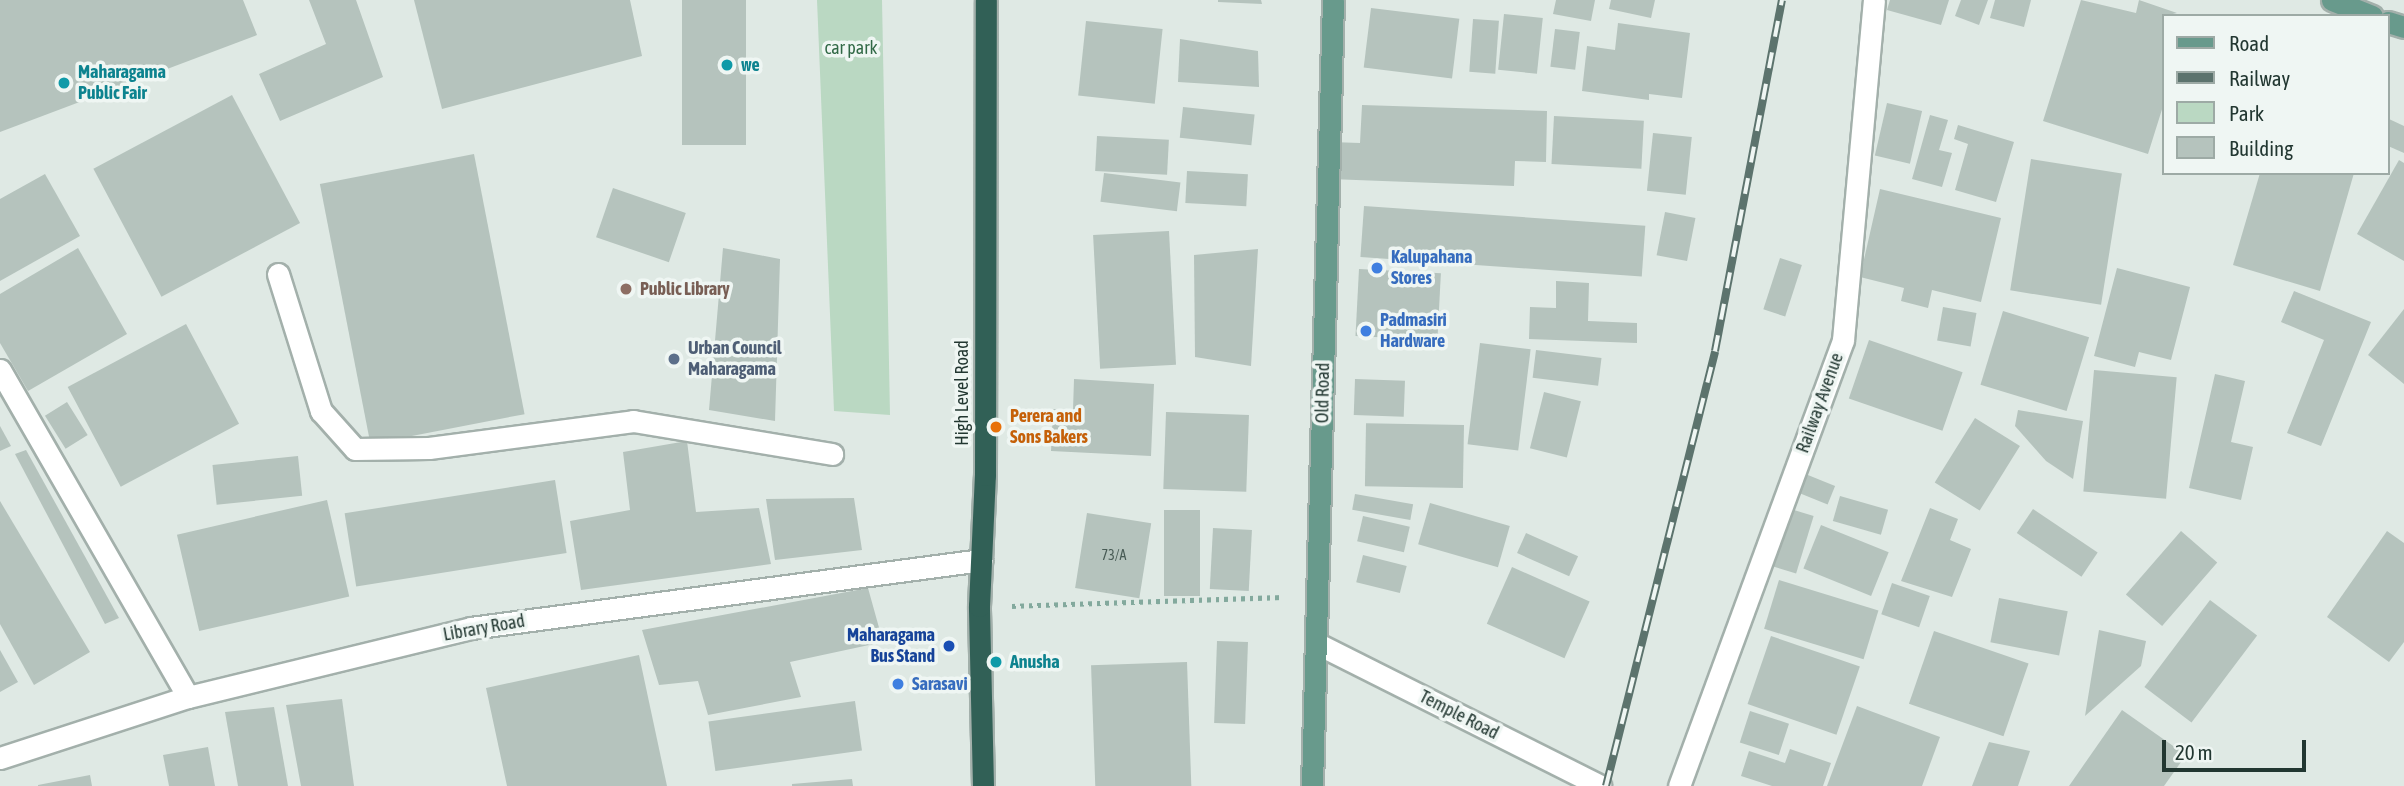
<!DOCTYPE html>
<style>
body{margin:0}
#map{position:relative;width:2404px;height:786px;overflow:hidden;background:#dfe9e4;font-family:"Asap Condensed",sans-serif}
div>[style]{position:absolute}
.green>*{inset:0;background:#bad8c2}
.building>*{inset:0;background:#b5c3bd;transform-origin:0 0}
.path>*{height:4.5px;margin-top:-2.25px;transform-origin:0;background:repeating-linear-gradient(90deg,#83a99d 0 3.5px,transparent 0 8.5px)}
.roads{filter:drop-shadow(2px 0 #a3b0ab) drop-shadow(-2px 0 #a3b0ab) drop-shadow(0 2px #a3b0ab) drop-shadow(0 -2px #a3b0ab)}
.lane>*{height:21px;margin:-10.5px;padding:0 10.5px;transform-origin:10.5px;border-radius:10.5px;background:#fff}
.street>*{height:21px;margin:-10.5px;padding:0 10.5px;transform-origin:10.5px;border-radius:10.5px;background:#fff}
.secondary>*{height:21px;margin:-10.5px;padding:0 10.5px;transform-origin:10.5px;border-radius:10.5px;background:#fff}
.primary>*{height:21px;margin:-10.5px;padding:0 10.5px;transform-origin:10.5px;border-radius:10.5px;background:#689a8c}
.highway>*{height:21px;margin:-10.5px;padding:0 10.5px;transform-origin:10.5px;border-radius:10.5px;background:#316056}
.rail>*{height:8px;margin-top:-4px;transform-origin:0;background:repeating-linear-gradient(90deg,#eff6f3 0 16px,#5c736d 0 32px);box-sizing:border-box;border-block:2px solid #5c736d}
.dots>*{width:19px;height:19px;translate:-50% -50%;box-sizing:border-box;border:4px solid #eff6f3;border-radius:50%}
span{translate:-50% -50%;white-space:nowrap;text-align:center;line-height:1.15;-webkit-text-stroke:7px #eff6f3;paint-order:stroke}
.number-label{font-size:14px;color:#475a54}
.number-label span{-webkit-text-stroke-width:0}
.park-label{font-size:18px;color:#316946}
.culture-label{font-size:18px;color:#0d838f;font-weight:700}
.left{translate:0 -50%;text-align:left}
.shop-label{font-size:18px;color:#366cbe;font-weight:700}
.education-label{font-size:18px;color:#785e54;font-weight:700}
.service-label{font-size:18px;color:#4e5e75;font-weight:700}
.street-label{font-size:18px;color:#223731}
.food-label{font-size:18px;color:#c56008;font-weight:700}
.transit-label{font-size:18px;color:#164399;font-weight:700}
.right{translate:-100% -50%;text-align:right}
.legend{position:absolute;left:2162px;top:14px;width:228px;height:161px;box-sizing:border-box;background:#eff6f3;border:2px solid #9daaa5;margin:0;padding:9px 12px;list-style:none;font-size:21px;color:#223731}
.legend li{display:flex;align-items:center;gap:14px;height:35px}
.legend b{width:35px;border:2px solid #9daaa5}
.scale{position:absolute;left:2162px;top:740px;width:144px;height:32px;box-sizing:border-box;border:4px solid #223731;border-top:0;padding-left:9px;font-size:21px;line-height:24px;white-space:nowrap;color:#223731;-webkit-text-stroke:5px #eff6f3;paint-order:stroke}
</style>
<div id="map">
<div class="green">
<div style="clip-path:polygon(817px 0,882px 0,890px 415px,834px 411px)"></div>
</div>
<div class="building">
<div style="clip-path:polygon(0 0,243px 0,257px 35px,0 132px)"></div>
<div style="clip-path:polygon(309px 0,356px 0,383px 77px,280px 121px,259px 74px,326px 44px)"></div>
<div style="clip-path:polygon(414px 0,630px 0,642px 56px,442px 109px)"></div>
<div style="left:682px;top:0;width:64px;height:145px"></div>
<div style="clip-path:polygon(1218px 0,1261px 0,1262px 4px,1218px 2px)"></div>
<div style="clip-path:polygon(1556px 0,1595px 0,1591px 21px,1553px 14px)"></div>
<div style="clip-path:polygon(1611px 0,1655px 0,1651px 18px,1609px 9px)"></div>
<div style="clip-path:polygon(1890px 0,1949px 0,1941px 25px,1887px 10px)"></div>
<div style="clip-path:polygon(1961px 0,1988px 0,1979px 25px,1955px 16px)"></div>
<div style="clip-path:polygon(1995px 0,2031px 0,2024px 27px,1990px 18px)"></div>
<div style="clip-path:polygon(2081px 0,2136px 13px,2139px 0,2177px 13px,2164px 16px,2164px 103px,2148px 154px,2043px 121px)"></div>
<div style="left:1371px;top:8px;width:89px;height:60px;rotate:7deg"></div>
<div style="left:1504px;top:14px;width:39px;height:56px;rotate:6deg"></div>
<div style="left:1473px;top:19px;width:26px;height:53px;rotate:4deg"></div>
<div style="left:1086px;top:21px;width:77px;height:75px;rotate:6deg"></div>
<div style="clip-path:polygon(1618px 23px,1690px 33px,1682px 98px,1649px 94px,1649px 100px,1582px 91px,1587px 46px,1615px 50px)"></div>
<div style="left:1555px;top:29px;width:25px;height:38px;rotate:7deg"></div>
<div style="clip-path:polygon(1180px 39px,1258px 51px,1259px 87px,1178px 82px)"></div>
<div style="left:232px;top:95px;width:145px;height:157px;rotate:62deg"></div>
<div style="left:1887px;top:103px;width:36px;height:54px;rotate:13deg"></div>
<div style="clip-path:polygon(1362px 105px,1547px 111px,1546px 162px,1515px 161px,1514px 186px,1330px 179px,1331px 142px,1360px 143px)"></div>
<div style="left:1183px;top:107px;width:72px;height:31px;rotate:6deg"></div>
<div style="clip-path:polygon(1930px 115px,1948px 120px,1939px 150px,1952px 153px,1942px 187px,1912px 179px)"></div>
<div style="left:1554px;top:116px;width:90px;height:48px;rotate:3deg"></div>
<div style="clip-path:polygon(2389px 119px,2404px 126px,2404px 153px,2388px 146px)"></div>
<div style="clip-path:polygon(1958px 125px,2014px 142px,1996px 202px,1955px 190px,1968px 144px,1954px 139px)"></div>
<div style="left:1653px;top:133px;width:39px;height:58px;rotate:6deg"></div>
<div style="left:1097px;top:136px;width:72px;height:35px;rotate:3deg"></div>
<div style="left:474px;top:154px;width:265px;height:157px;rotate:79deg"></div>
<div style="left:2031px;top:159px;width:92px;height:133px;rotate:9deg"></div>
<div style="clip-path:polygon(2399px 160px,2404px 163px,2404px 261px,2357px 234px)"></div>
<div style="left:1187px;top:171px;width:61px;height:32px;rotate:3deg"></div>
<div style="left:1104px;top:173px;width:77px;height:29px;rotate:7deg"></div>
<div style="clip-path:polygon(2260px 173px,2354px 173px,2320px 291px,2233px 265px)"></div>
<div style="clip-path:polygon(45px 174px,80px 236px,0 281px,0 199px)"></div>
<div style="left:613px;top:188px;width:77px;height:52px;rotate:19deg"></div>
<div style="clip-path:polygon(1880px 189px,2001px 218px,1981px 302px,1932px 290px,1928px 308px,1901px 301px,1904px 288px,1860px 277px)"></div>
<div style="left:1364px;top:206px;width:282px;height:51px;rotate:4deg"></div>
<div style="left:1665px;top:212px;width:31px;height:44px;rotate:11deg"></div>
<div style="left:1169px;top:231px;width:134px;height:76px;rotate:87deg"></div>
<div style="clip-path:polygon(78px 248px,127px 334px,28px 391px,0 343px,0 294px)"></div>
<div style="clip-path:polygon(723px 248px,780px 259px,775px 421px,709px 410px)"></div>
<div style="clip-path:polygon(1258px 249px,1251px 366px,1195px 357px,1194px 255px)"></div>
<div style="left:1780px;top:258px;width:23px;height:54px;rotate:18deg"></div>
<div style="clip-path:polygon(2117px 268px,2190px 287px,2171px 360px,2139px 352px,2135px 367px,2094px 356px)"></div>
<div style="left:1359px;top:269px;width:82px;height:67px;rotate:3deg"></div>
<div style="clip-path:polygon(1556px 281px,1589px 283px,1588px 321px,1637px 323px,1637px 343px,1529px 339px,1530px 307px,1556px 308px)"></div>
<div style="clip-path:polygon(2294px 291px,2371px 322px,2321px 446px,2287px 433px,2324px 340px,2281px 322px)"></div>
<div style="left:1943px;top:307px;width:34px;height:34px;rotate:10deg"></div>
<div style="clip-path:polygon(2404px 309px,2404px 384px,2368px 355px)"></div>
<div style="left:2003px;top:311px;width:90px;height:77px;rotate:17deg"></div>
<div style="left:186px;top:324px;width:113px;height:134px;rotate:62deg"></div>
<div style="left:1869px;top:340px;width:99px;height:62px;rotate:19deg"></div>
<div style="left:1480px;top:343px;width:51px;height:102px;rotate:7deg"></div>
<div style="left:1536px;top:350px;width:66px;height:28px;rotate:7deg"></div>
<div style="left:2094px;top:370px;width:83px;height:122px;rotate:5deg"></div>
<div style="clip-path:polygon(2215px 374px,2245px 381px,2231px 442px,2253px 447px,2241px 500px,2189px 488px)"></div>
<div style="clip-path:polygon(1074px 379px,1154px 384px,1151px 456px,1051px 451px,1053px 409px,1073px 410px)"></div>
<div style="left:1355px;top:379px;width:50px;height:36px;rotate:2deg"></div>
<div style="left:1544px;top:392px;width:38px;height:58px;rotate:14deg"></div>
<div style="left:67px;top:402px;width:39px;height:26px;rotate:58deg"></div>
<div style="clip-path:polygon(2018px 410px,2083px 421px,2073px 479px,2046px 461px,2015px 426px)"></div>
<div style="left:1166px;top:412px;width:83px;height:77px;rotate:2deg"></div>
<div style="left:1975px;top:418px;width:53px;height:76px;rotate:32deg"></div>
<div style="left:1464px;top:425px;width:63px;height:98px;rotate:91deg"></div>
<div style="clip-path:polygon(0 426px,11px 446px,0 451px)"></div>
<div style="clip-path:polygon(687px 441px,696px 512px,759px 508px,771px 564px,581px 590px,570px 521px,630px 510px,623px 452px)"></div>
<div style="clip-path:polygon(26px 450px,119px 618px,105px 624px,15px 454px)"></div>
<div style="left:298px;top:456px;width:40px;height:86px;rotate:84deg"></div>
<div style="left:1798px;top:471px;width:40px;height:20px;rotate:22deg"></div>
<div style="left:555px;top:480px;width:74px;height:213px;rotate:81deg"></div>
<div style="left:1355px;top:494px;width:59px;height:16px;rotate:10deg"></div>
<div style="left:1840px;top:496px;width:50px;height:26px;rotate:16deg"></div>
<div style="clip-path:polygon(854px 498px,862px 550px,775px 560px,766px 499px)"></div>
<div style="left:327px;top:500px;width:99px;height:154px;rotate:77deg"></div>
<div style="clip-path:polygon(0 501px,90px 652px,34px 685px,0 624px)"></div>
<div style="left:1430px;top:503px;width:83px;height:43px;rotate:16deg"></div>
<div style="left:1784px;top:507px;width:31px;height:60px;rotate:17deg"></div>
<div style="clip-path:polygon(1930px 508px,1958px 519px,1950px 540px,1971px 549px,1952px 597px,1901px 581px)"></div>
<div style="left:2033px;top:509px;width:78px;height:29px;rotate:34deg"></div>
<div style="left:1200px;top:510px;width:86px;height:36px;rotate:90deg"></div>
<div style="left:1087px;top:513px;width:65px;height:76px;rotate:9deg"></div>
<div style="left:1363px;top:516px;width:48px;height:26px;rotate:13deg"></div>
<div style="left:1821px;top:525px;width:73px;height:47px;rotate:22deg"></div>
<div style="left:1213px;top:528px;width:39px;height:61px;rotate:3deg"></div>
<div style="left:2181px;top:531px;width:48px;height:84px;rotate:41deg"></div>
<div style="clip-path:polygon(2387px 531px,2404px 543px,2404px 642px,2389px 662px,2327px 617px)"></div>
<div style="left:1526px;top:533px;width:57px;height:22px;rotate:24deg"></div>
<div style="left:1363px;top:555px;width:45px;height:28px;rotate:14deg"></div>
<div style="left:1512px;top:567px;width:85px;height:62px;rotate:24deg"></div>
<div style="left:1779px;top:580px;width:104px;height:51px;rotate:17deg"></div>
<div style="left:1892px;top:583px;width:40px;height:33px;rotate:19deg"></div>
<div style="clip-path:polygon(868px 588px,883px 642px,790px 662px,801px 697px,708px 715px,698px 681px,659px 685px,642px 630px)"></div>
<div style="left:1999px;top:598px;width:70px;height:45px;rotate:11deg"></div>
<div style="left:2210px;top:600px;width:59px;height:109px;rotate:37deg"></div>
<div style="clip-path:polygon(2099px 630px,2146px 641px,2141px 666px,2085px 716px)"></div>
<div style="left:1934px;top:631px;width:100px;height:77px;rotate:19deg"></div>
<div style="left:1771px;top:636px;width:94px;height:72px;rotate:19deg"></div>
<div style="left:1217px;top:641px;width:31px;height:82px;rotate:2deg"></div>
<div style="clip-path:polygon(0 650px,18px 682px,0 692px)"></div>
<div style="clip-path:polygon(639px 655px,667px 786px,507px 786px,486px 688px)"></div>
<div style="left:1187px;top:662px;width:124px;height:96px;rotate:88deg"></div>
<div style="clip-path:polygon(342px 699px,354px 786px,301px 786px,286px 705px)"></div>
<div style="left:855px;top:701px;width:50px;height:148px;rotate:82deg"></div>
<div style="clip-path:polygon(1857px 706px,1940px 737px,1922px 786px,1827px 786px)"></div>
<div style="clip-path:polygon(274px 707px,288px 786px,238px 786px,225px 712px)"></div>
<div style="clip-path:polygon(2122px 710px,2186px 755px,2164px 786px,2069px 786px)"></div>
<div style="left:1750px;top:711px;width:41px;height:33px;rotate:18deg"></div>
<div style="clip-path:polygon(1989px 742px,2030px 751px,2018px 786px,1972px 786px)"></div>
<div style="clip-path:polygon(208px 747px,215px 786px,169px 786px,163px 755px)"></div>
<div style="clip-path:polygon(1790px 749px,1831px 763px,1823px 786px,1772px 786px,1741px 776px,1749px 751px,1785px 763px)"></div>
<div style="clip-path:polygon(90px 775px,92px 786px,38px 786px,38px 785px)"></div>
<div style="clip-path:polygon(852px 779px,853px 786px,792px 786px,792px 784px)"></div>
</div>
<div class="path">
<div style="left:1012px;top:606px;width:271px;rotate:-1.9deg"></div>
</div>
<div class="roads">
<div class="lane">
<div style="left:278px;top:274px;width:144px;rotate:72.6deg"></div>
<div style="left:321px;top:411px;width:51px;rotate:48.2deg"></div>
<div style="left:355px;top:449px;width:74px;rotate:-0.8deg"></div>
<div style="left:429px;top:448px;width:206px;rotate:-7.5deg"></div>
<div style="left:633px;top:421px;width:202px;rotate:9.4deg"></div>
</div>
<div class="street">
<div style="left:0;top:370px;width:377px;rotate:60.1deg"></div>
<div style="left:0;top:758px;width:198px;rotate:-18deg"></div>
<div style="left:188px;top:697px;width:291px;rotate:-13.7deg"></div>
<div style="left:471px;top:628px;width:515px;rotate:-7.59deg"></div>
<div style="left:1679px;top:786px;width:475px;rotate:-69.8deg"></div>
<div style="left:1843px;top:340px;width:341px;rotate:-84.8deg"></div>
</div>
<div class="secondary">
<div style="left:1318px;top:644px;width:316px;rotate:26.7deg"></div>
</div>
<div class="primary">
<div style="left:2332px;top:0;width:43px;rotate:21.8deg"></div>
<div style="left:2388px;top:22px;width:17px;rotate:17deg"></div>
<div style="left:1312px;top:786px;width:786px;rotate:-88.47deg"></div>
</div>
<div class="highway">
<div style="left:983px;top:786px;width:180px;rotate:-91.3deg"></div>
<div style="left:979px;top:606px;width:131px;rotate:-87.4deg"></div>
<div style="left:985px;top:475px;width:475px;rotate:-89.9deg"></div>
</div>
</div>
<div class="rail">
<div style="left:1606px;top:786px;width:448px;rotate:-75.9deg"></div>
<div style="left:1715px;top:351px;width:357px;rotate:-79.2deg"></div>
</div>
<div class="dots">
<div style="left:727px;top:65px;background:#0f9aa8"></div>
<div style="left:64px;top:83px;background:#0f9aa8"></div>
<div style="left:1377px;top:268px;background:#3f7fe0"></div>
<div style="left:626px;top:289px;background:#8d6e63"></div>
<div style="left:1366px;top:331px;background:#3f7fe0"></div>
<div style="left:674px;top:359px;background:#5c6f8a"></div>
<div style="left:996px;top:427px;background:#e8710a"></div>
<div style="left:949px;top:646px;background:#1a4fb4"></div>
<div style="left:996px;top:662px;background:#0f9aa8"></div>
<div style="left:898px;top:684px;background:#3f7fe0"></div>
</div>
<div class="number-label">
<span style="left:1114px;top:555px">73/A</span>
</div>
<div class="park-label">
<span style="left:851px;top:48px">car park</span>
</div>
<div class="culture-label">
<span class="left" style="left:741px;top:65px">we</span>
<span class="left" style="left:78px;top:83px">Maharagama<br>Public Fair</span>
<span class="left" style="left:1010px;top:662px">Anusha</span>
</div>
<div class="shop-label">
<span class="left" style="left:1391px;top:268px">Kalupahana<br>Stores</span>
<span class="left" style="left:1380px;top:331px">Padmasiri<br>Hardware</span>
<span class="left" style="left:912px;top:684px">Sarasavi</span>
</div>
<div class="education-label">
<span class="left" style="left:640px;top:289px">Public Library</span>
</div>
<div class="service-label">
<span class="left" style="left:688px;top:359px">Urban Council<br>Maharagama</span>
</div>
<div class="street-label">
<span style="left:962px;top:393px;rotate:-90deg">High Level Road</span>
<span style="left:1323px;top:393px;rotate:-89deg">Old Road</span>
<span style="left:1820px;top:403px;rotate:-70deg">Railway Avenue</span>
<span style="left:484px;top:628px;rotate:-10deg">Library Road</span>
<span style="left:1459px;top:715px;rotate:27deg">Temple Road</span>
</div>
<div class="food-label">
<span class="left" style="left:1010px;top:427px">Perera and<br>Sons Bakers</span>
</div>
<div class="transit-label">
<span class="right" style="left:935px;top:646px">Maharagama<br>Bus Stand</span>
</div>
<ul class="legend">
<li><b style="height:9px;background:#689a8c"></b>Road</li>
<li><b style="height:9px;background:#5c736d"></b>Railway</li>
<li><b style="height:19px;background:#bad8c2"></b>Park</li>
<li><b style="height:19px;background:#b5c3bd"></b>Building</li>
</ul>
<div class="scale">20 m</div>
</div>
